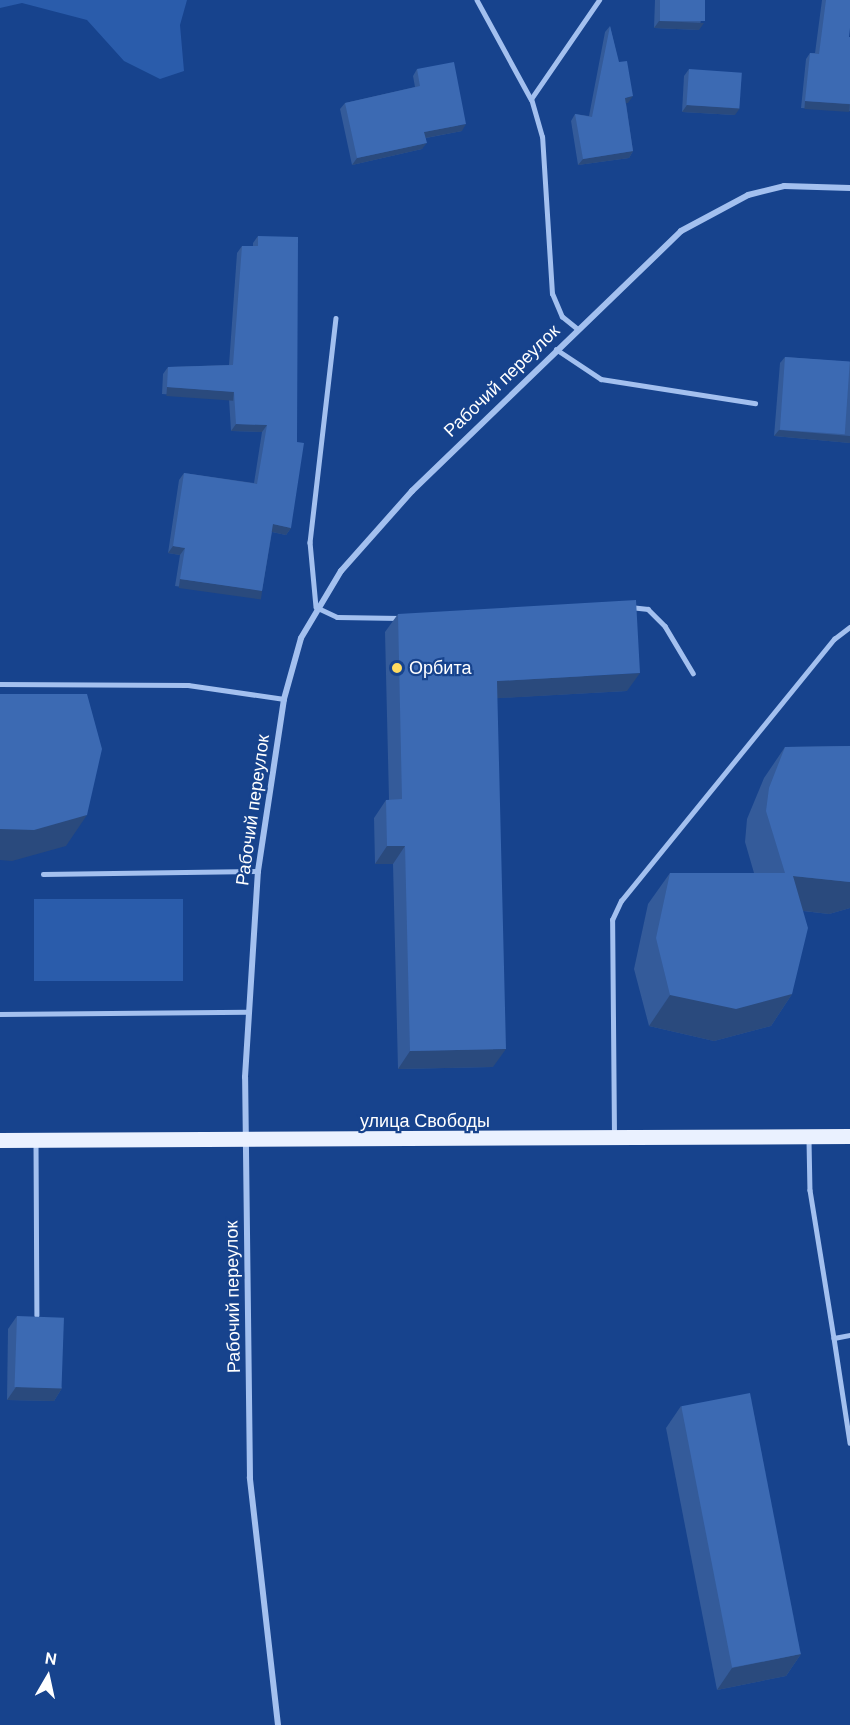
<!DOCTYPE html>
<meta charset="utf-8">
<style>
body{margin:0}
#map{position:relative;width:850px;height:1725px;overflow:hidden;background:#17438d;font-family:"DM Sans",sans-serif}
div>[style]{position:absolute}
.green>*{inset:0;background:#2a5cab;transform-origin:0 0}
.lane>*{height:4.5px;margin:-2.25px;padding:0 2.25px;transform-origin:2.25px;border-radius:2.25px;background:#a3c0ef}
.street>*{height:6px;margin:-3px;padding:0 3px;transform-origin:3px;border-radius:3px;background:#a3c0ef}
.primary>*{height:15px;margin:-7.5px;padding:0 7.5px;transform-origin:7.5px;border-radius:7.5px;background:#eaf1ff}
.wall>*{inset:0;background:#345b9a}
.shaded-wall>*{inset:0;background:#2a4a7d;transform-origin:0 0}
.building>*{inset:0;background:#3c6ab3;transform-origin:0 0}
.dots>*{width:16px;height:16px;translate:-50% -50%;box-sizing:border-box;border:3px solid #17438d;border-radius:50%}
span{translate:-50% -50%;white-space:nowrap;text-align:center;line-height:1.15;-webkit-text-stroke:4.5px #17438d;paint-order:stroke}
.street-label{font-size:18px;color:#fff}
.poi-label{font-size:18px;color:#fff}
.left{translate:0 -50%;text-align:left}
.north{position:absolute;left:18px;top:1647px;width:60px;height:60px;-webkit-text-stroke:4px #17438d;paint-order:stroke;rotate:9deg;font-size:16px;font-weight:700;line-height:24px;text-align:center;color:#fff}
.north::after{content:'';display:block;margin:auto;width:21px;height:27px;background:#fff;clip-path:polygon(50% 0,100% 100%,50% 72%,0 100%)}
</style>
<div id="map">
<div class="green">
<div style="clip-path:polygon(0 0,187px 0,180px 25px,184px 71px,160px 79px,124px 61px,87px 20px,22px 3px,0 8px)"></div>
<div style="left:34px;top:899px;width:149px;height:82px"></div>
</div>
<div class="lane">
<div style="left:477px;top:0;width:113px;rotate:61.4deg"></div>
<div style="left:336px;top:318px;width:226px;rotate:96.6deg"></div>
<div style="left:310px;top:542px;width:65px;rotate:84.7deg"></div>
<div style="left:316px;top:607px;width:23px;rotate:25deg"></div>
<div style="left:337px;top:617px;width:63px;rotate:0.9deg"></div>
<div style="left:577px;top:329px;width:19px;rotate:-141deg"></div>
<div style="left:562px;top:317px;width:25px;rotate:-113deg"></div>
<div style="left:552px;top:294px;width:157px;rotate:-93.6deg"></div>
<div style="left:542px;top:137px;width:40px;rotate:-106deg"></div>
<div style="left:531px;top:99px;width:120px;rotate:-55.5deg"></div>
<div style="left:556px;top:349px;width:54px;rotate:33.7deg"></div>
<div style="left:601px;top:379px;width:156px;rotate:8.9deg"></div>
<div style="left:630px;top:607px;width:18px;rotate:6deg"></div>
<div style="left:648px;top:609px;width:24px;rotate:45deg"></div>
<div style="left:665px;top:626px;width:55px;rotate:59.2deg"></div>
<div style="left:0;top:684px;width:188px;rotate:0.3deg"></div>
<div style="left:188px;top:685px;width:97px;rotate:8.3deg"></div>
<div style="left:43px;top:874px;width:215px;rotate:-0.8deg"></div>
<div style="left:0;top:1014px;width:248px;rotate:-0.5deg"></div>
<div style="left:614px;top:1136px;width:216px;rotate:-90.5deg"></div>
<div style="left:612px;top:920px;width:21px;rotate:-65deg"></div>
<div style="left:621px;top:901px;width:338px;rotate:-50.9deg"></div>
<div style="left:834px;top:639px;width:20px;rotate:-37deg"></div>
<div style="left:809px;top:1140px;width:50px;rotate:88.9deg"></div>
<div style="left:810px;top:1190px;width:150px;rotate:80.8deg"></div>
<div style="left:834px;top:1338px;width:16px;rotate:-11deg"></div>
<div style="left:36px;top:1142px;width:173px;rotate:89.7deg"></div>
<div style="left:834px;top:1338px;width:106px;rotate:81.3deg"></div>
</div>
<div class="street">
<div style="left:278px;top:1725px;width:249px;rotate:-96.5deg"></div>
<div style="left:250px;top:1478px;width:401px;rotate:-90.7deg"></div>
<div style="left:245px;top:1077px;width:206px;rotate:-86.4deg"></div>
<div style="left:258px;top:871px;width:174px;rotate:-81.4deg"></div>
<div style="left:284px;top:699px;width:63px;rotate:-74.4deg"></div>
<div style="left:301px;top:638px;width:78px;rotate:-59.2deg"></div>
<div style="left:341px;top:571px;width:107px;rotate:-48.4deg"></div>
<div style="left:412px;top:491px;width:374px;rotate:-44deg"></div>
<div style="left:681px;top:231px;width:76px;rotate:-28.2deg"></div>
<div style="left:748px;top:195px;width:37px;rotate:-14deg"></div>
<div style="left:784px;top:186px;width:66px;rotate:1.7deg"></div>
</div>
<div class="primary">
<div style="left:0;top:1140px;width:850px;rotate:-0.27deg"></div>
</div>
<div class="wall">
<div style="clip-path:polygon(655px 0,705px 0,699px 30px,654px 28px)"></div>
<div style="clip-path:polygon(822px 0,850px 0,849px 37px,850px 111px,801px 108px,806px 59px,810px 53px,815px 53px)"></div>
<div style="clip-path:polygon(610px 26px,628px 103px,626px 103px,633px 151px,629px 158px,578px 165px,571px 121px,575px 114px,589px 116px,605px 32px)"></div>
<div style="clip-path:polygon(417px 69px,462px 131px,426px 138px,422px 149px,352px 165px,340px 109px,345px 103px,415px 87px,413px 76px)"></div>
<div style="clip-path:polygon(689px 69px,735px 115px,682px 112px,684px 76px)"></div>
<div style="clip-path:polygon(258px 236px,291px 528px,286px 535px,272px 532px,262px 591px,257px 598px,175px 586px,180px 555px,168px 553px,179px 480px,184px 473px,254px 483px,262px 432px,231px 431px,229px 399px,162px 394px,163px 374px,168px 367px,229px 365px,237px 253px,242px 246px,253px 246px,253px 243px)"></div>
<div style="clip-path:polygon(785px 357px,850px 362px,850px 443px,774px 436px,780px 363px)"></div>
<div style="clip-path:polygon(398px 614px,627px 691px,497px 698px,493px 1067px,398px 1069px,393px 864px,375px 864px,374px 818px,386px 800px,389px 800px,385px 632px)"></div>
<div style="clip-path:polygon(850px 746px,850px 908px,829px 914px,803px 911px,792px 994px,771px 1026px,714px 1041px,649px 1026px,634px 969px,648px 904px,670px 873px,754px 873px,745px 842px,747px 819px,764px 778px,785px 747px)"></div>
<div style="clip-path:polygon(17px 1316px,62px 1388px,54px 1401px,7px 1400px,8px 1329px)"></div>
<div style="clip-path:polygon(681px 1406px,801px 1654px,786px 1676px,717px 1690px,666px 1428px)"></div>
</div>
<div class="shaded-wall">
<div style="clip-path:polygon(659px 21px,704px 23px,699px 30px,654px 28px)"></div>
<div style="clip-path:polygon(633px 96px,628px 103px,620px 104px,625px 98px)"></div>
<div style="left:805px;top:101px;width:45px;height:8px;rotate:4deg"></div>
<div style="clip-path:polygon(687px 105px,740px 108px,735px 115px,682px 112px)"></div>
<div style="clip-path:polygon(466px 124px,462px 131px,420px 139px,424px 132px)"></div>
<div style="clip-path:polygon(427px 143px,422px 149px,352px 165px,357px 158px)"></div>
<div style="clip-path:polygon(633px 151px,629px 158px,578px 165px,583px 159px)"></div>
<div style="left:167px;top:387px;width:67px;height:9px;rotate:4deg"></div>
<div style="clip-path:polygon(236px 424px,267px 425px,262px 432px,231px 431px)"></div>
<div style="clip-path:polygon(779px 430px,850px 436px,850px 443px,774px 436px)"></div>
<div style="clip-path:polygon(273px 524px,291px 528px,286px 535px,268px 531px)"></div>
<div style="clip-path:polygon(173px 546px,185px 548px,180px 555px,168px 553px)"></div>
<div style="left:180px;top:579px;width:83px;height:9px;rotate:8deg"></div>
<div style="clip-path:polygon(640px 673px,627px 691px,484px 699px,497px 681px)"></div>
<div style="clip-path:polygon(87px 815px,66px 846px,12px 861px,0 860px,0 829px)"></div>
<div style="clip-path:polygon(387px 846px,405px 846px,393px 864px,375px 864px)"></div>
<div style="clip-path:polygon(793px 876px,850px 882px,850px 908px,829px 914px,772px 907px)"></div>
<div style="clip-path:polygon(792px 994px,771px 1026px,714px 1041px,649px 1026px,670px 995px)"></div>
<div style="clip-path:polygon(506px 1049px,493px 1067px,398px 1069px,410px 1051px)"></div>
<div style="clip-path:polygon(16px 1387px,62px 1388px,54px 1401px,7px 1400px)"></div>
<div style="clip-path:polygon(801px 1654px,786px 1676px,717px 1690px,732px 1668px)"></div>
</div>
<div class="building">
<div style="left:660px;top:0;width:45px;height:21px"></div>
<div style="clip-path:polygon(826px 0,850px 0,850px 28px,849px 37px,850px 37px,850px 104px,805px 101px,810px 53px,819px 54px)"></div>
<div style="clip-path:polygon(610px 26px,619px 62px,627px 61px,633px 96px,625px 98px,633px 151px,583px 159px,575px 114px,592px 117px)"></div>
<div style="clip-path:polygon(454px 62px,466px 124px,424px 132px,427px 143px,357px 158px,345px 103px,420px 86px,417px 69px)"></div>
<div style="left:689px;top:69px;width:53px;height:36px;rotate:4deg"></div>
<div style="clip-path:polygon(258px 236px,298px 237px,297px 442px,304px 443px,291px 528px,273px 524px,262px 591px,180px 579px,185px 548px,173px 546px,184px 473px,257px 484px,267px 425px,236px 424px,234px 392px,167px 387px,168px 367px,233px 365px,242px 246px,258px 246px)"></div>
<div style="left:785px;top:357px;width:65px;height:73px;rotate:4deg"></div>
<div style="clip-path:polygon(636px 600px,640px 673px,497px 681px,506px 1049px,410px 1051px,405px 846px,387px 846px,386px 800px,402px 799px,398px 614px)"></div>
<div style="clip-path:polygon(0 694px,87px 694px,102px 749px,87px 815px,34px 830px,0 829px)"></div>
<div style="clip-path:polygon(850px 746px,850px 882px,793px 876px,808px 928px,792px 994px,736px 1009px,670px 995px,656px 938px,670px 873px,785px 873px,766px 811px,769px 788px,785px 747px)"></div>
<div style="left:17px;top:1316px;width:47px;height:71px;rotate:2deg"></div>
<div style="left:750px;top:1393px;width:266px;height:70px;rotate:79deg"></div>
</div>
<div class="dots">
<div style="left:397px;top:668px;background:#ffdb60"></div>
</div>
<div class="street-label">
<span style="left:502px;top:381px;rotate:-44deg">Рабочий переулок</span>
<span style="left:253px;top:810px;rotate:-82deg">Рабочий переулок</span>
<span style="left:425px;top:1121px">улица Свободы</span>
<span style="left:233px;top:1297px;rotate:-91deg">Рабочий переулок</span>
</div>
<div class="poi-label">
<span class="left" style="left:409px;top:668px">Орбита</span>
</div>
<div class="north">N</div>
</div>
